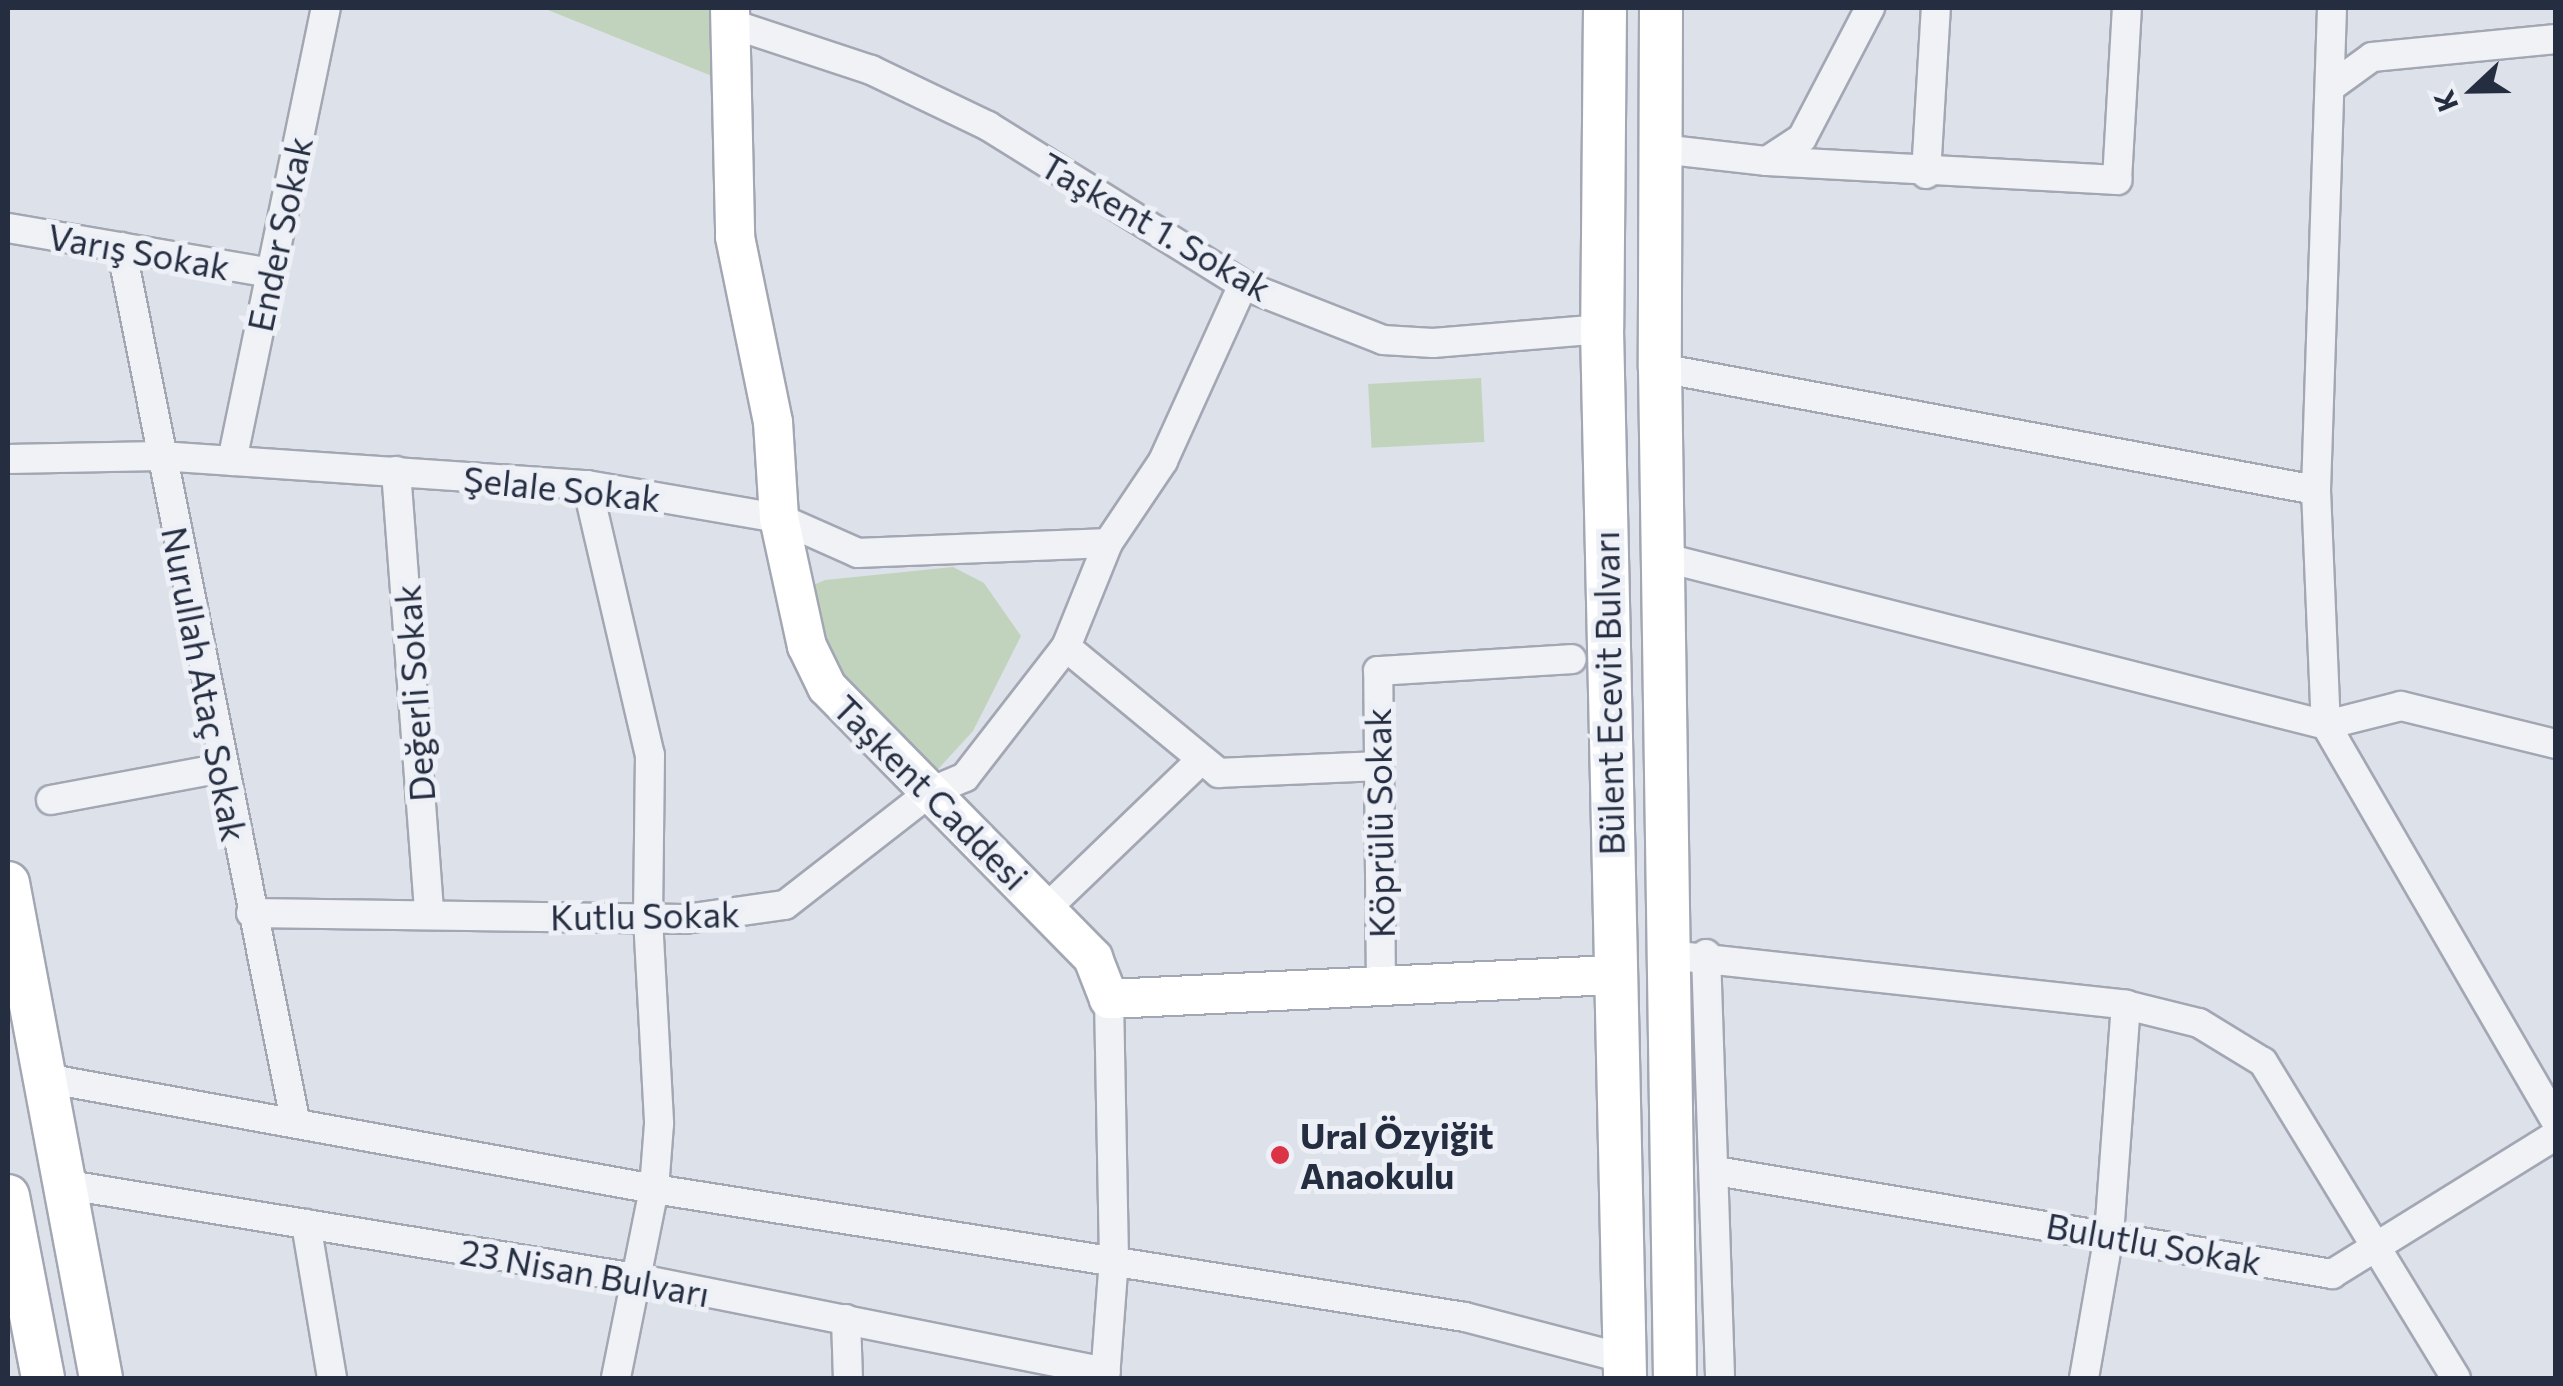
<!DOCTYPE html>
<meta charset="utf-8">
<style>
body{margin:0}
#map{position:relative;width:2563px;height:1386px;overflow:hidden;background:#dde1e9;font-family:Commissioner,sans-serif}
div>[style]{position:absolute}
.green>*{inset:0;background:#c2d3bd;transform-origin:0 0}
.roads{filter:drop-shadow(2px 0 #a2a7b3) drop-shadow(-2px 0 #a2a7b3) drop-shadow(0 2px #a2a7b3) drop-shadow(0 -2px #a2a7b3)}
.street>*{height:28px;margin:-14px;padding:0 14px;transform-origin:14px;border-radius:14px;background:#f0f2f6}
.secondary>*{height:38px;margin:-19px;padding:0 19px;transform-origin:19px;border-radius:19px;background:#fff}
.primary>*{height:42px;margin:-21px;padding:0 21px;transform-origin:21px;border-radius:21px;background:#fff}
.dots>*{width:28px;height:28px;translate:-50% -50%;box-sizing:border-box;border:5px solid #edf0f6;border-radius:50%}
span{translate:-50% -50%;white-space:nowrap;text-align:center;line-height:1.15;-webkit-text-stroke:10px #edf0f6;paint-order:stroke}
.street-label{font-size:35px;color:#252d41}
.poi-label{font-size:35px;color:#252d41;font-weight:700}
.left{translate:0 -50%;text-align:left}
.frame{position:absolute;inset:0;border:10px solid #252d41;pointer-events:none}
.north{position:absolute;left:2423px;top:40px;width:100px;height:100px;-webkit-text-stroke:8px #edf0f6;paint-order:stroke;rotate:248deg;font-size:28px;font-weight:700;line-height:40px;text-align:center;color:#252d41}
.north::after{content:'';display:block;margin:auto;width:35px;height:45px;background:#252d41;clip-path:polygon(50% 0,100% 100%,50% 72%,0 100%)}
</style>
<div id="map">
<div class="green">
<div style="clip-path:polygon(543px 8px,713px 8px,712px 76px)"></div>
<div style="left:1481px;top:378px;width:64px;height:113px;rotate:87deg"></div>
<div style="clip-path:polygon(953px 567px,984px 583px,1021px 636px,973px 731px,930px 778px,833px 683px,806px 588px,825px 580px)"></div>
</div>
<div class="roads">
<div class="street">
<div style="left:2332px;top:8px;width:482px;rotate:91.9deg"></div>
<div style="left:2316px;top:490px;width:235px;rotate:87.6deg"></div>
<div style="left:2326px;top:725px;width:458px;rotate:59.9deg"></div>
<div style="left:729px;top:23px;width:150px;rotate:18.3deg"></div>
<div style="left:871px;top:70px;width:130px;rotate:25.6deg"></div>
<div style="left:988px;top:126px;width:301px;rotate:31.9deg"></div>
<div style="left:1243px;top:285px;width:150px;rotate:21.4deg"></div>
<div style="left:1383px;top:340px;width:50px;rotate:3.4deg"></div>
<div style="left:1433px;top:343px;width:170px;rotate:-4.7deg"></div>
<div style="left:2332px;top:86px;width:49px;rotate:-35.9deg"></div>
<div style="left:2372px;top:57px;width:185px;rotate:-5.6deg"></div>
<div style="left:1661px;top:149px;width:107px;rotate:6.5deg"></div>
<div style="left:1767px;top:161px;width:42px;rotate:-33.3deg"></div>
<div style="left:1802px;top:138px;width:147px;rotate:-62.4deg"></div>
<div style="left:1767px;top:161px;width:351px;rotate:3.1deg"></div>
<div style="left:2117px;top:180px;width:172px;rotate:-86.7deg"></div>
<div style="left:1926px;top:174px;width:166px;rotate:-86.6deg"></div>
<div style="left:8px;top:228px;width:267px;rotate:9.7deg"></div>
<div style="left:121px;top:247px;width:890px;rotate:78.73deg"></div>
<div style="left:1660px;top:368px;width:667px;rotate:10.54deg"></div>
<div style="left:8px;top:459px;width:152px;rotate:-1.1deg"></div>
<div style="left:160px;top:456px;width:428px;rotate:3.9deg"></div>
<div style="left:587px;top:485px;width:195px;rotate:9.8deg"></div>
<div style="left:779px;top:518px;width:86px;rotate:23.9deg"></div>
<div style="left:858px;top:553px;width:250px;rotate:-2.3deg"></div>
<div style="left:232px;top:461px;width:463px;rotate:-78.3deg"></div>
<div style="left:396px;top:471px;width:445px;rotate:85.7deg"></div>
<div style="left:587px;top:485px;width:277px;rotate:76.9deg"></div>
<div style="left:650px;top:755px;width:163px;rotate:90.7deg"></div>
<div style="left:648px;top:918px;width:206px;rotate:86.9deg"></div>
<div style="left:659px;top:1124px;width:65px;rotate:94.4deg"></div>
<div style="left:654px;top:1189px;width:193px;rotate:101.4deg"></div>
<div style="left:1662px;top:557px;width:685px;rotate:14.2deg"></div>
<div style="left:2326px;top:725px;width:77px;rotate:-14.2deg"></div>
<div style="left:2401px;top:706px;width:160px;rotate:13.8deg"></div>
<div style="left:1066px;top:647px;width:198px;rotate:39.5deg"></div>
<div style="left:1219px;top:773px;width:159px;rotate:-2.5deg"></div>
<div style="left:51px;top:800px;width:174px;rotate:-10.6deg"></div>
<div style="left:1046px;top:909px;width:212px;rotate:-43.9deg"></div>
<div style="left:251px;top:913px;width:434px;rotate:0.8deg"></div>
<div style="left:685px;top:919px;width:101px;rotate:-8deg"></div>
<div style="left:785px;top:905px;width:184px;rotate:-37.9deg"></div>
<div style="left:930px;top:792px;width:38px;rotate:-23deg"></div>
<div style="left:965px;top:777px;width:165px;rotate:-52.2deg"></div>
<div style="left:1066px;top:647px;width:112px;rotate:-68deg"></div>
<div style="left:1108px;top:543px;width:99px;rotate:-56.1deg"></div>
<div style="left:1163px;top:461px;width:193px;rotate:-65.6deg"></div>
<div style="left:1706px;top:954px;width:424px;rotate:88.1deg"></div>
<div style="left:1669px;top:955px;width:460px;rotate:6.2deg"></div>
<div style="left:2126px;top:1005px;width:75px;rotate:13.9deg"></div>
<div style="left:2199px;top:1023px;width:75px;rotate:31.4deg"></div>
<div style="left:2263px;top:1062px;width:370px;rotate:58.6deg"></div>
<div style="left:1381px;top:989px;width:318px;rotate:-90.5deg"></div>
<div style="left:1378px;top:671px;width:194px;rotate:-3.5deg"></div>
<div style="left:45px;top:1078px;width:619px;rotate:10.33deg"></div>
<div style="left:654px;top:1189px;width:821px;rotate:8.97deg"></div>
<div style="left:1465px;top:1317px;width:166px;rotate:14.6deg"></div>
<div style="left:1716px;top:1171px;width:625px;rotate:9.49deg"></div>
<div style="left:2332px;top:1274px;width:264px;rotate:-31.8deg"></div>
<div style="left:62px;top:1184px;width:581px;rotate:9.32deg"></div>
<div style="left:635px;top:1278px;width:480px;rotate:11.3deg"></div>
<div style="left:306px;top:1224px;width:156px;rotate:80.4deg"></div>
<div style="left:846px;top:1319px;width:59px;rotate:88.1deg"></div>
<div style="left:1105px;top:1378px;width:119px;rotate:-85.7deg"></div>
<div style="left:1114px;top:1259px;width:260px;rotate:-91.1deg"></div>
<div style="left:2084px;top:1378px;width:145px;rotate:-80.1deg"></div>
<div style="left:2109px;top:1235px;width:231px;rotate:-85.8deg"></div>
</div>
<div class="secondary">
<div style="left:730px;top:8px;width:229px;rotate:88.7deg"></div>
<div style="left:735px;top:237px;width:189px;rotate:78.4deg"></div>
<div style="left:773px;top:422px;width:96px;rotate:86.4deg"></div>
<div style="left:779px;top:518px;width:131px;rotate:77.7deg"></div>
<div style="left:807px;top:646px;width:46px;rotate:64deg"></div>
<div style="left:827px;top:687px;width:380px;rotate:45.5deg"></div>
<div style="left:1093px;top:958px;width:44px;rotate:68.7deg"></div>
<div style="left:1109px;top:999px;width:504px;rotate:-2.73deg"></div>
</div>
<div class="primary">
<div style="left:1605px;top:8px;width:321px;rotate:90.5deg"></div>
<div style="left:1602px;top:329px;width:1049px;rotate:88.74deg"></div>
<div style="left:1661px;top:8px;width:360px;rotate:90.2deg"></div>
<div style="left:1660px;top:368px;width:1010px;rotate:89.15deg"></div>
<div style="left:8px;top:883px;width:504px;rotate:79.36deg"></div>
<div style="left:8px;top:1196px;width:185px;rotate:79.1deg"></div>
</div>
</div>
<div class="dots">
<div style="left:1280px;top:1155px;background:#db3444"></div>
</div>
<div class="street-label">
<span style="left:1156px;top:226px;rotate:30deg">Taşkent 1. Sokak</span>
<span style="left:279px;top:234px;rotate:-78deg">Ender Sokak</span>
<span style="left:139px;top:251px;rotate:10deg">Varış Sokak</span>
<span style="left:562px;top:488px;rotate:6deg">Şelale Sokak</span>
<span style="left:205px;top:684px;rotate:79deg">Nurullah Ataç Sokak</span>
<span style="left:414px;top:693px;rotate:-94deg">Değerli Sokak</span>
<span style="left:1608px;top:693px;rotate:-91deg">Bülent Ecevit Bulvarı</span>
<span style="left:931px;top:792px;rotate:45deg">Taşkent Caddesi</span>
<span style="left:1379px;top:823px;rotate:-91deg">Köprülü Sokak</span>
<span style="left:645px;top:915px;rotate:-1deg">Kutlu Sokak</span>
<span style="left:2154px;top:1243px;rotate:10deg">Bulutlu Sokak</span>
<span style="left:585px;top:1272px;rotate:10deg">23 Nisan Bulvarı</span>
</div>
<div class="poi-label">
<span class="left" style="left:1300px;top:1155px">Ural Özyiğit<br>Anaokulu</span>
</div>
<div class="frame"></div>
<div class="north">K</div>
</div>
